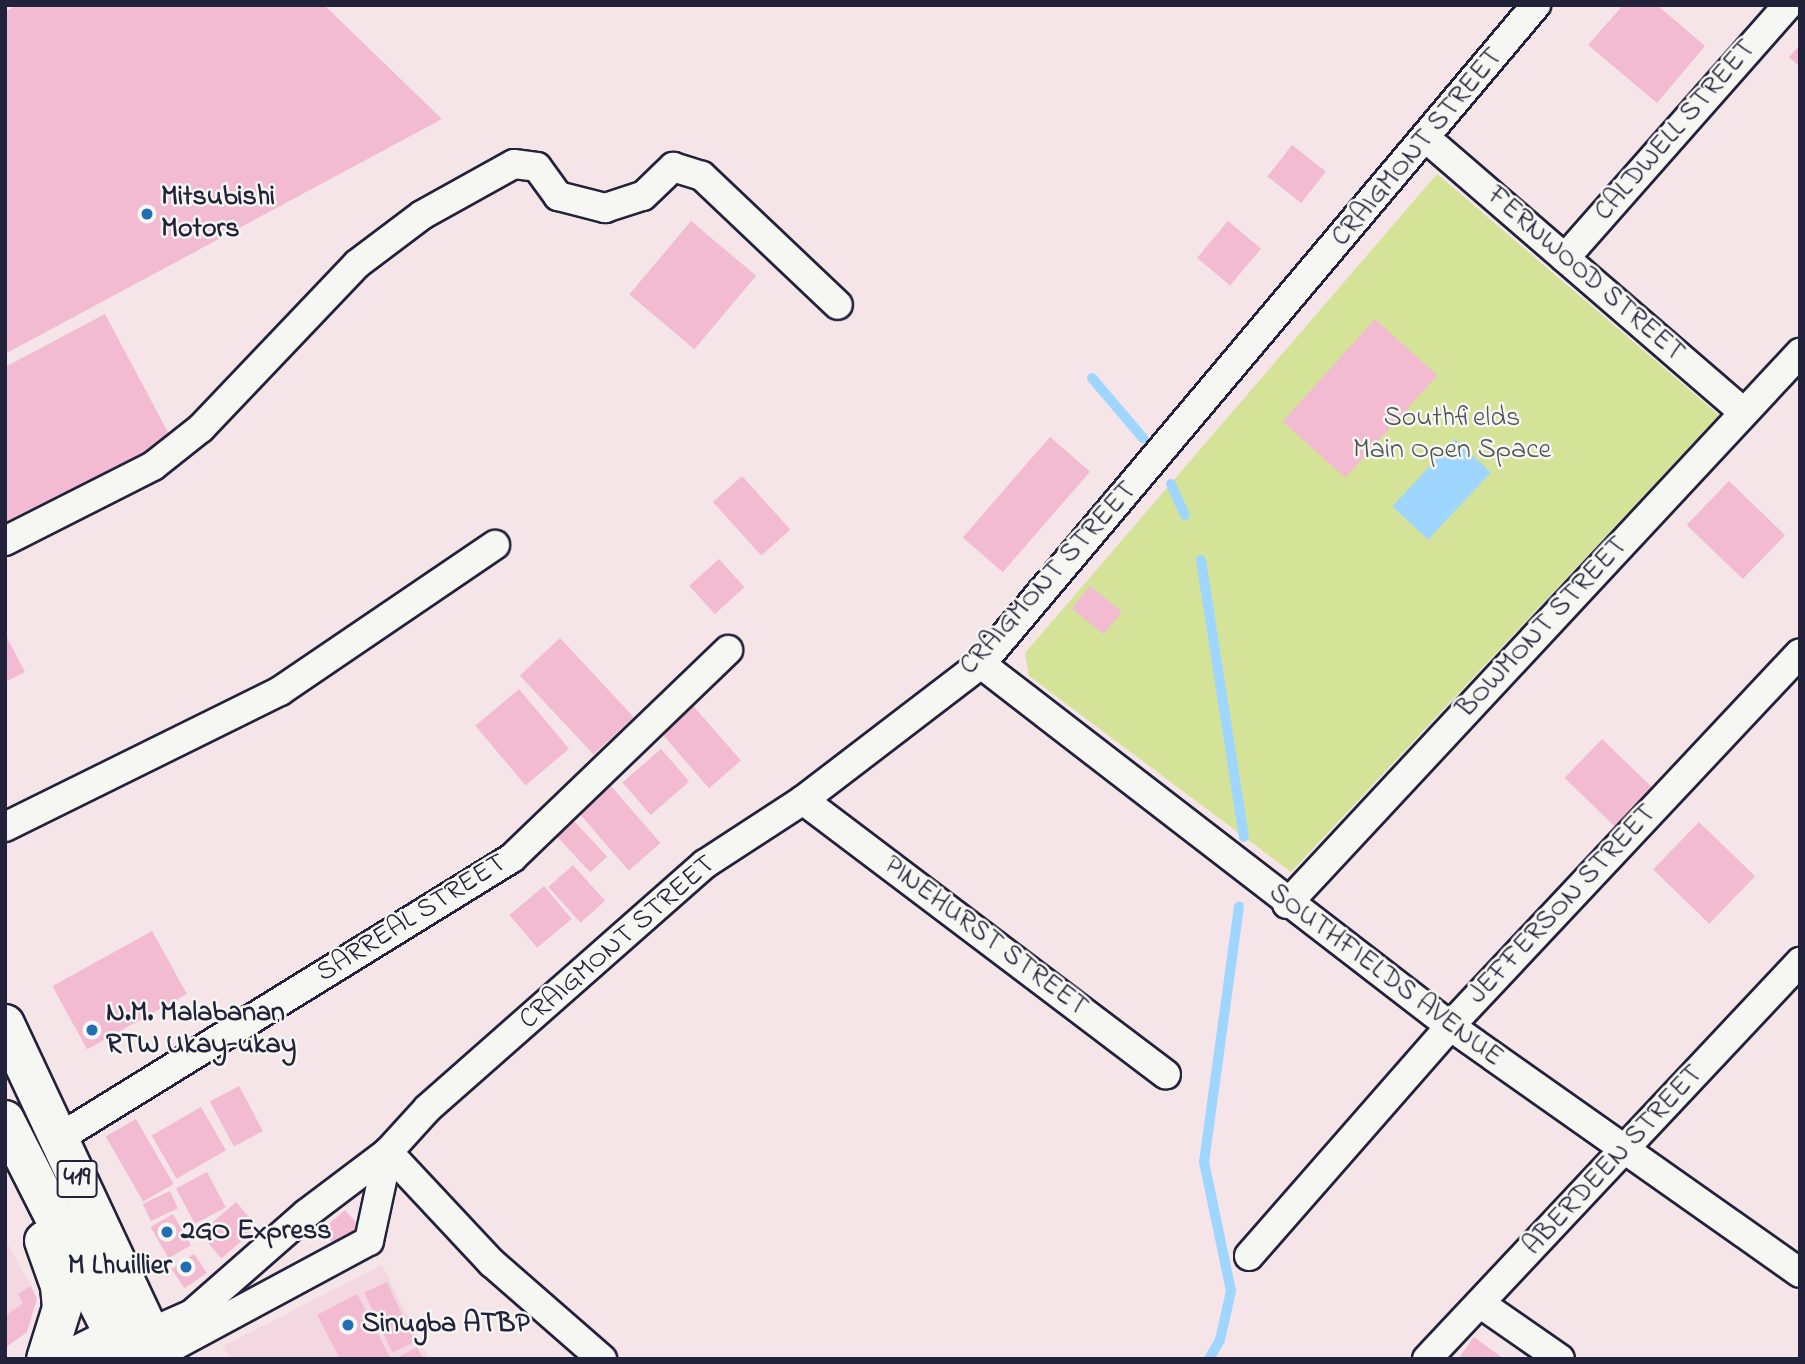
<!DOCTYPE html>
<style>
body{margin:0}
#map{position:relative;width:1805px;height:1364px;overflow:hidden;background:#f5e4e8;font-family:"Indie Flower",sans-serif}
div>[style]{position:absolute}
.built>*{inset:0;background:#f4d8e1}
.green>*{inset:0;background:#d4e397}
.water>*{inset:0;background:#9fd6ff;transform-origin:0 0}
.stream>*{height:10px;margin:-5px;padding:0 5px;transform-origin:5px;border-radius:5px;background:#9fd6ff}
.building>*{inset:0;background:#f3bbd1;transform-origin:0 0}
.roads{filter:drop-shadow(2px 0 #22223b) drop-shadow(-2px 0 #22223b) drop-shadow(0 2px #22223b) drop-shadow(0 -2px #22223b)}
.minor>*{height:28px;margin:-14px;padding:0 14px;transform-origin:14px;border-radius:14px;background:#f6f6f2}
.secondary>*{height:38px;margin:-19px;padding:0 19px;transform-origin:19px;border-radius:19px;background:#f6f6f2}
.trunk>*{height:38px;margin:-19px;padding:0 19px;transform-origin:19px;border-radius:19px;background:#f6f6f2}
.dots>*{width:19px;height:19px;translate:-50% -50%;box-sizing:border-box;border:4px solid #f6f6f2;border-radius:50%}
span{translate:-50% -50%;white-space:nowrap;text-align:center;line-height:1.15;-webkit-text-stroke:5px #f6f6f2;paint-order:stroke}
.shield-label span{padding:2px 5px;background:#f6f6f2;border:2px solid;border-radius:5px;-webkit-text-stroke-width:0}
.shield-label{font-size:26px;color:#22223b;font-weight:700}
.street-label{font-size:28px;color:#22223b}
.poi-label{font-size:28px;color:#22223b;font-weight:700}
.left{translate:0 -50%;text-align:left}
.right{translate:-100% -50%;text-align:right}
.park-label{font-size:28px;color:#4e5252}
.frame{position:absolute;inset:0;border:7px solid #22223b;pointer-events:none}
</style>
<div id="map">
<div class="built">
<div style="clip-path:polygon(5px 1239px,31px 1286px,23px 1303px,5px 1316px)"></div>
<div style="clip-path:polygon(382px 1265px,429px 1359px,230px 1359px,223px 1346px)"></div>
</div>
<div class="green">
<div style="clip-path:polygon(1437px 174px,1719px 415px,1291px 872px,1029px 676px,1025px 653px)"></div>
</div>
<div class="water">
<div style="left:1455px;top:439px;width:49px;height:92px;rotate:43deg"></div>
</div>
<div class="stream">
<div style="left:1092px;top:378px;width:79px;rotate:49.6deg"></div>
<div style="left:1171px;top:484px;width:34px;rotate:66deg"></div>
<div style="left:1201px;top:560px;width:280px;rotate:81.2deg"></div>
<div style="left:1209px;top:1359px;width:22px;rotate:-60deg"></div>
<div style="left:1220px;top:1340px;width:50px;rotate:-77.3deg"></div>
<div style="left:1231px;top:1291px;width:132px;rotate:-101.8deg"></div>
<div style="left:1204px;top:1162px;width:258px;rotate:-82.2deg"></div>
</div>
<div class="building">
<div style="clip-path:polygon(17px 5px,324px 5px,442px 119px,5px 354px,5px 12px)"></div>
<div style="clip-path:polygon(1623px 5px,1657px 5px,1705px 46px,1657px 103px,1588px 45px)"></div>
<div style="clip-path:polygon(1800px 45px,1800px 67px,1789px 57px)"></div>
<div style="left:1292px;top:145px;width:43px;height:40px;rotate:38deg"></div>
<div style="left:691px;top:221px;width:85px;height:96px;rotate:40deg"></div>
<div style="left:1228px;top:221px;width:43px;height:48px;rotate:40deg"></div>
<div style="clip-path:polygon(105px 314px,171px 438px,5px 526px,5px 367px)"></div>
<div style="left:1375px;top:319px;width:84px;height:138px;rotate:42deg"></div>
<div style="left:1050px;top:437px;width:53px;height:133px;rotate:41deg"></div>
<div style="left:742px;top:476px;width:72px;height:39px;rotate:48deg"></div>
<div style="left:1729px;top:481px;width:78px;height:61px;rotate:44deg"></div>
<div style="left:719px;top:559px;width:38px;height:40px;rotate:48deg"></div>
<div style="left:1090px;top:586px;width:41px;height:29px;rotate:39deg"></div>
<div style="clip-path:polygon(5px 634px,25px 672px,5px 682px)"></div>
<div style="left:560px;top:638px;width:108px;height:55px;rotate:47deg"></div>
<div style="left:519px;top:689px;width:78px;height:57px;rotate:50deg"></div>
<div style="left:689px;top:701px;width:79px;height:42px;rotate:49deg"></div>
<div style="left:1602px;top:739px;width:71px;height:54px;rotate:44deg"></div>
<div style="left:661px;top:749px;width:43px;height:51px;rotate:49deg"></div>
<div style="left:604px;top:778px;width:86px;height:42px;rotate:49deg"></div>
<div style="left:573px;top:820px;width:50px;height:23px;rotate:47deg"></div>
<div style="left:1699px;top:822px;width:78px;height:66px;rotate:44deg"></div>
<div style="left:573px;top:865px;width:48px;height:33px;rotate:48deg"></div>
<div style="left:544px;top:886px;width:43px;height:45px;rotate:50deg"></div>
<div style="left:152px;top:931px;width:72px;height:114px;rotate:61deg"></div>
<div style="left:239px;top:1086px;width:51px;height:33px;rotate:62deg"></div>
<div style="left:201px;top:1107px;width:50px;height:57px;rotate:60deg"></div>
<div style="left:136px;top:1119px;width:75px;height:35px;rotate:60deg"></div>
<div style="left:207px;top:1172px;width:40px;height:35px;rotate:62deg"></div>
<div style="left:170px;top:1191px;width:19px;height:30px;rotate:65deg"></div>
<div style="left:236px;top:1202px;width:33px;height:48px;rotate:49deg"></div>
<div style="left:345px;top:1210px;width:23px;height:31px;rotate:49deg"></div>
<div style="left:173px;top:1214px;width:36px;height:26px;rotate:60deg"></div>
<div style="left:194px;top:1254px;width:23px;height:27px;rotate:56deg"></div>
<div style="left:387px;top:1282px;width:66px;height:25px;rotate:65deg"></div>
<div style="clip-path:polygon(31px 1286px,37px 1299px,27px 1332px,5px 1348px,5px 1316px,23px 1303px,18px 1294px)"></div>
<div style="clip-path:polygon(357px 1294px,378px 1334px,391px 1359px,340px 1359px,317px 1315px)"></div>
<div style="clip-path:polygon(1474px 1337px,1504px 1359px,1458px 1359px)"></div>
<div style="clip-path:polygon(417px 1347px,423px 1359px,395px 1359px)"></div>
</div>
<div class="roads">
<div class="minor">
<div style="left:1427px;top:139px;width:418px;rotate:40.8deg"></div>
<div style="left:1565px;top:258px;width:337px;rotate:-48.6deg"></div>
<div style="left:5px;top:541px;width:166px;rotate:-26.9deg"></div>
<div style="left:153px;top:466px;width:61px;rotate:-38.4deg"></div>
<div style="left:201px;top:428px;width:226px;rotate:-46.4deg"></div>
<div style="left:357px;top:264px;width:81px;rotate:-37deg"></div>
<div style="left:422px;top:215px;width:105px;rotate:-29deg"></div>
<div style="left:514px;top:164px;width:23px;rotate:7deg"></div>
<div style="left:537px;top:167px;width:36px;rotate:54deg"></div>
<div style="left:558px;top:196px;width:49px;rotate:14.3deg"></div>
<div style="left:605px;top:208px;width:40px;rotate:-18deg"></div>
<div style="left:643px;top:196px;width:42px;rotate:-44deg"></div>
<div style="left:673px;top:167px;width:30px;rotate:17deg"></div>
<div style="left:702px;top:176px;width:187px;rotate:43.5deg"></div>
<div style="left:981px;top:664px;width:592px;rotate:37.66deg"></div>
<div style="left:1450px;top:1026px;width:428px;rotate:35.2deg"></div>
<div style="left:803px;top:800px;width:455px;rotate:37.1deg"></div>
<div style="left:5px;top:827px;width:307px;rotate:-26.3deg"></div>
<div style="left:280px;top:691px;width:260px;rotate:-34.2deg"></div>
<div style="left:1287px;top:904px;width:753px;rotate:-47.05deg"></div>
<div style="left:59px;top:1138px;width:533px;rotate:-31.72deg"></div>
<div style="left:512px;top:858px;width:300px;rotate:-43.9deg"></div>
<div style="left:388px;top:1152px;width:152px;rotate:46.9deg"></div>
<div style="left:492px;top:1263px;width:146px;rotate:41.1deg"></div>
<div style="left:1249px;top:1256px;width:305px;rotate:-48.8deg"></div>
<div style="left:1450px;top:1026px;width:511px;rotate:-46.82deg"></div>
<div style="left:1481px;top:1304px;width:96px;rotate:34.8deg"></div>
<div style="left:149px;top:1333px;width:47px;rotate:-23.8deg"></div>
<div style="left:192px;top:1314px;width:152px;rotate:-41.3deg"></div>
<div style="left:306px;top:1214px;width:103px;rotate:-37.1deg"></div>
<div style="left:388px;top:1152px;width:59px;rotate:-47.7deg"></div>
<div style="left:428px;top:1108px;width:369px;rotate:-41.4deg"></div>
<div style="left:705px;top:864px;width:117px;rotate:-33.1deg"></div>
<div style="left:803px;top:800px;width:224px;rotate:-37.4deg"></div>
<div style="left:981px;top:664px;width:862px;rotate:-49.9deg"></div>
<div style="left:159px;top:1354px;width:238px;rotate:-28.3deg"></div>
<div style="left:369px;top:1241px;width:91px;rotate:-77.9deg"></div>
<div style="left:1427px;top:1359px;width:545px;rotate:-46.79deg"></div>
</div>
<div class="secondary">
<div style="left:70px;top:1359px;width:49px;rotate:-26.6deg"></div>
<div style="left:114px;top:1337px;width:33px;rotate:-7deg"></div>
</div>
<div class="trunk">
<div style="left:5px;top:1024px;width:370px;rotate:64.9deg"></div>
<div style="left:5px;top:1120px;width:268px;rotate:63.1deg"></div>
<div style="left:44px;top:1241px;width:48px;rotate:70.4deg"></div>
<div style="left:60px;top:1286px;width:22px;rotate:85deg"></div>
<div style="left:62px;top:1308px;width:53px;rotate:107.4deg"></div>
</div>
</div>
<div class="dots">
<div style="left:147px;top:214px;background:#1f6fb2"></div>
<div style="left:92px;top:1030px;background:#1f6fb2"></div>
<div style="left:167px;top:1232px;background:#1f6fb2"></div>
<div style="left:186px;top:1267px;background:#1f6fb2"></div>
<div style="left:348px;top:1325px;background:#1f6fb2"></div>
</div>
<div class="shield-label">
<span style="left:77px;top:1179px">419</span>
</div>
<div class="street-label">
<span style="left:1676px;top:131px;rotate:-49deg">CALDWELL STREET</span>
<span style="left:1418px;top:148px;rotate:-50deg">CRAIGMONT STREET</span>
<span style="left:1585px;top:275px;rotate:41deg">FERNWOOD STREET</span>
<span style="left:1049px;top:579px;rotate:-48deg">CRAIGMONT STREET</span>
<span style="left:1543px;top:628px;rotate:-47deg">BOWMONT STREET</span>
<span style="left:1563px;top:905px;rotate:-47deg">JEFFERSON STREET</span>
<span style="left:412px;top:919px;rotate:-32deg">SARREAL STREET</span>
<span style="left:985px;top:937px;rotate:37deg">PINEHURST STREET</span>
<span style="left:618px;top:943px;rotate:-41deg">CRAIGMONT STREET</span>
<span style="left:1385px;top:976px;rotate:37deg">SOUTHFIELDS AVENUE</span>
<span style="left:1614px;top:1161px;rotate:-47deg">ABERDEEN STREET</span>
</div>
<div class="poi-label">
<span class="left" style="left:161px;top:214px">Mitsubishi<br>Motors</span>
<span class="left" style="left:106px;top:1030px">N.M. Malabanan<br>RTW Ukay-ukay</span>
<span class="left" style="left:181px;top:1232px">2GO Express</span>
<span class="right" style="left:172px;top:1267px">M Lhuillier</span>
<span class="left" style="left:362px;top:1325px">Sinugba ATBP</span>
</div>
<div class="park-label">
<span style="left:1452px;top:435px">Southfields<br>Main Open Space</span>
</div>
<div class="frame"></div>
</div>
